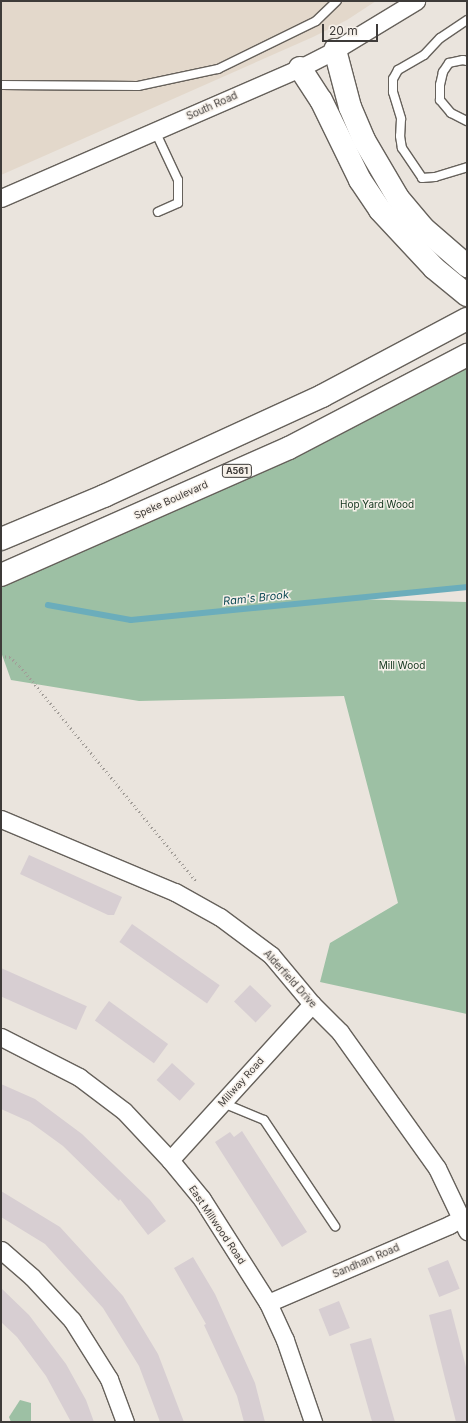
<!DOCTYPE html>
<style>
body{margin:0}
#map{position:relative;width:468px;height:1423px;overflow:hidden;background:#eae4dd;font-family:Inter,sans-serif}
div>[style]{position:absolute}
.built>*{inset:0;background:#e3d8cb}
.green>*{inset:0;background:#9dc0a4}
.stream>*{height:5.5px;margin:-2.75px;padding:0 2.75px;transform-origin:2.75px;border-radius:2.75px;background:#6badbb}
.building>*{inset:0;background:#d7ced2;transform-origin:0 0}
.path>*{height:2.5px;margin-top:-1.25px;transform-origin:0;background:repeating-linear-gradient(90deg,#a19c97 0 1px,transparent 0 4px)}
.roads{filter:drop-shadow(1px 0 #66615b) drop-shadow(-1px 0 #66615b) drop-shadow(0 1px #66615b) drop-shadow(0 -1px #66615b)}
.lane>*{height:8px;margin:-4px;padding:0 4px;transform-origin:4px;border-radius:4px;background:#fff}
.street>*{height:17px;margin:-8.5px;padding:0 8.5px;transform-origin:8.5px;border-radius:8.5px;background:#fff}
.highway>*{height:22px;margin:-11px;padding:0 11px;transform-origin:11px;border-radius:11px;background:#fff}
span{translate:-50% -50%;white-space:nowrap;text-align:center;line-height:1.15;-webkit-text-stroke:3px #f7f1ea;paint-order:stroke}
.shield-label span{padding:1px 3px;background:#f7f1ea;border:1px solid;border-radius:3px;-webkit-text-stroke-width:0}
.shield-label{font-size:9px;color:#3e3b39;font-weight:700}
.street-label{font-size:10px;color:#3e3b39}
.park-label{font-size:10px;color:#0f331a}
.water-label{font-size:11px;color:#0f4b56;font-style:italic}
.frame{position:absolute;inset:0;border:2px solid #3e3b39;pointer-events:none}
.scale{position:absolute;left:322px;top:24px;width:56px;height:18px;box-sizing:border-box;border:2px solid #3e3b39;border-top:0;padding-left:5px;font-size:12px;line-height:14px;white-space:nowrap;color:#3e3b39;-webkit-text-stroke:3px #f7f1ea;paint-order:stroke}
</style>
<div id="map">
<div class="built">
<div style="clip-path:polygon(1px 1px,376px 1px,347px 20px,313px 37px,1px 175px)"></div>
</div>
<div class="green">
<div style="clip-path:polygon(467px 361px,467px 587px,351px 599px,467px 602px,467px 1014px,320px 982px,330px 943px,398px 903px,344px 696px,139px 701px,11px 680px,1px 652px,1px 584px)"></div>
<div style="clip-path:polygon(20px 1400px,31px 1403px,31px 1422px,11px 1422px,9px 1417px)"></div>
</div>
<div class="stream">
<div style="left:48px;top:605px;width:84px;rotate:10.2deg"></div>
<div style="left:131px;top:620px;width:338px;rotate:-5.6deg"></div>
</div>
<div class="building">
<div style="clip-path:polygon(29px 855px,122px 897px,114px 915px,108px 915px,20px 874px)"></div>
<div style="left:132px;top:924px;width:107px;height:22px;rotate:35deg"></div>
<div style="left:1px;top:968px;width:94px;height:26px;rotate:24deg"></div>
<div style="left:250px;top:985px;width:30px;height:23px;rotate:44deg"></div>
<div style="left:109px;top:1001px;width:73px;height:24px;rotate:36deg"></div>
<div style="left:172px;top:1063px;width:31px;height:23px;rotate:42deg"></div>
<div style="clip-path:polygon(1px 1084px,35px 1099px,82px 1134px,150px 1200px,166px 1221px,148px 1235px,120px 1199px,119px 1201px,63px 1146px,30px 1122px,1px 1109px)"></div>
<div style="clip-path:polygon(242px 1131px,307px 1232px,282px 1247px,215px 1142px,230px 1132px,234px 1137px)"></div>
<div style="clip-path:polygon(1px 1191px,60px 1227px,123px 1296px,158px 1354px,184px 1422px,160px 1422px,139px 1366px,103px 1308px,45px 1244px,1px 1217px)"></div>
<div style="clip-path:polygon(193px 1257px,215px 1294px,255px 1383px,265px 1422px,244px 1422px,237px 1396px,204px 1325px,206px 1324px,174px 1268px)"></div>
<div style="left:448px;top:1260px;width:31px;height:22px;rotate:68deg"></div>
<div style="clip-path:polygon(1px 1288px,29px 1315px,66px 1364px,86px 1400px,94px 1422px,71px 1422px,46px 1376px,17px 1337px,1px 1322px)"></div>
<div style="left:339px;top:1301px;width:29px;height:22px;rotate:68deg"></div>
<div style="clip-path:polygon(451px 1309px,467px 1371px,467px 1422px,456px 1422px,429px 1315px)"></div>
<div style="left:371px;top:1338px;width:87px;height:22px;rotate:74deg"></div>
</div>
<div class="path">
<div style="left:1px;top:656px;width:9px;rotate:6deg"></div>
<div style="left:10px;top:657px;width:13px;rotate:42deg"></div>
<div style="left:20px;top:666px;width:279px;rotate:50.7deg"></div>
</div>
<div class="roads">
<div class="lane">
<div style="left:467px;top:20px;width:32px;rotate:146deg"></div>
<div style="left:440px;top:38px;width:23px;rotate:133deg"></div>
<div style="left:424px;top:55px;width:30px;rotate:150deg"></div>
<div style="left:398px;top:70px;width:10px;rotate:119deg"></div>
<div style="left:393px;top:79px;width:13px;rotate:90deg"></div>
<div style="left:393px;top:92px;width:28px;rotate:73deg"></div>
<div style="left:401px;top:119px;width:17px;rotate:93deg"></div>
<div style="left:400px;top:136px;width:12px;rotate:81deg"></div>
<div style="left:402px;top:148px;width:36px;rotate:56deg"></div>
<div style="left:422px;top:178px;width:13px;rotate:-4deg"></div>
<div style="left:435px;top:177px;width:34px;rotate:-17deg"></div>
<div style="left:467px;top:61px;width:4px;rotate:-166deg"></div>
<div style="left:463px;top:60px;width:14px;rotate:168deg"></div>
<div style="left:449px;top:63px;width:11px;rotate:124deg"></div>
<div style="left:443px;top:72px;width:13px;rotate:103deg"></div>
<div style="left:440px;top:85px;width:15px;rotate:90deg"></div>
<div style="left:440px;top:100px;width:17px;rotate:50deg"></div>
<div style="left:451px;top:113px;width:18px;rotate:27deg"></div>
<div style="left:1px;top:85px;width:137px;rotate:0.4deg"></div>
<div style="left:138px;top:86px;width:82px;rotate:-12deg"></div>
<div style="left:218px;top:69px;width:109px;rotate:-26.1deg"></div>
<div style="left:316px;top:21px;width:29px;rotate:-44deg"></div>
<div style="left:155px;top:131px;width:54px;rotate:64.9deg"></div>
<div style="left:178px;top:180px;width:23px;rotate:90deg"></div>
<div style="left:178px;top:203px;width:22px;rotate:156deg"></div>
<div style="left:223px;top:1103px;width:44px;rotate:22.5deg"></div>
<div style="left:264px;top:1120px;width:128px;rotate:56.2deg"></div>
</div>
<div class="street">
<div style="left:1px;top:198px;width:326px;rotate:-23.5deg"></div>
<div style="left:300px;top:68px;width:39px;rotate:-27deg"></div>
<div style="left:335px;top:50px;width:95px;rotate:-31.2deg"></div>
<div style="left:1px;top:819px;width:189px;rotate:22.8deg"></div>
<div style="left:175px;top:892px;width:51px;rotate:29.1deg"></div>
<div style="left:220px;top:917px;width:64px;rotate:36.7deg"></div>
<div style="left:271px;top:955px;width:64px;rotate:50.1deg"></div>
<div style="left:312px;top:1004px;width:40px;rotate:45deg"></div>
<div style="left:340px;top:1032px;width:167px;rotate:54.5deg"></div>
<div style="left:437px;top:1168px;width:70px;rotate:64.5deg"></div>
<div style="left:1px;top:1037px;width:88px;rotate:27.1deg"></div>
<div style="left:79px;top:1077px;width:56px;rotate:37.1deg"></div>
<div style="left:124px;top:1111px;width:67px;rotate:46.8deg"></div>
<div style="left:170px;top:1160px;width:50px;rotate:50.6deg"></div>
<div style="left:202px;top:1199px;width:123px;rotate:57.6deg"></div>
<div style="left:268px;top:1303px;width:41px;rotate:65.3deg"></div>
<div style="left:285px;top:1340px;width:87px;rotate:71.1deg"></div>
<div style="left:170px;top:1160px;width:211px;rotate:-47.7deg"></div>
<div style="left:1px;top:1250px;width:41px;rotate:41.1deg"></div>
<div style="left:32px;top:1277px;width:59px;rotate:47.1deg"></div>
<div style="left:72px;top:1320px;width:70px;rotate:57.9deg"></div>
<div style="left:109px;top:1379px;width:46px;rotate:69.6deg"></div>
<div style="left:268px;top:1303px;width:197px;rotate:-23.3deg"></div>
<div style="left:449px;top:1225px;width:15px;rotate:-28deg"></div>
</div>
<div class="highway">
<div style="left:335px;top:50px;width:59px;rotate:75.3deg"></div>
<div style="left:350px;top:107px;width:36px;rotate:67deg"></div>
<div style="left:364px;top:140px;width:67px;rotate:59.6deg"></div>
<div style="left:398px;top:198px;width:38px;rotate:50deg"></div>
<div style="left:422px;top:227px;width:60px;rotate:40.9deg"></div>
<div style="left:300px;top:68px;width:38px;rotate:57deg"></div>
<div style="left:321px;top:100px;width:89px;rotate:64deg"></div>
<div style="left:360px;top:180px;width:36px;rotate:56deg"></div>
<div style="left:380px;top:210px;width:79px;rotate:47deg"></div>
<div style="left:434px;top:268px;width:43px;rotate:39.3deg"></div>
<div style="left:1px;top:539px;width:112px;rotate:-22.7deg"></div>
<div style="left:104px;top:496px;width:240px;rotate:-24.6deg"></div>
<div style="left:322px;top:396px;width:164px;rotate:-28deg"></div>
<div style="left:1px;top:575px;width:315px;rotate:-23.8deg"></div>
<div style="left:289px;top:448px;width:201px;rotate:-27.6deg"></div>
</div>
</div>
<div class="shield-label">
<span style="left:237px;top:471px">A561</span>
</div>
<div class="street-label">
<span style="left:212px;top:106px;rotate:-24deg">South Road</span>
<span style="left:171px;top:500px;rotate:-24deg">Speke Boulevard</span>
<span style="left:290px;top:979px;rotate:48deg">Alderfield Drive</span>
<span style="left:241px;top:1082px;rotate:-48deg">Millway Road</span>
<span style="left:217px;top:1225px;rotate:56deg">East Millwood Road</span>
<span style="left:366px;top:1261px;rotate:-23deg">Sandham Road</span>
</div>
<div class="park-label">
<span style="left:377px;top:505px">Hop Yard Wood</span>
<span style="left:402px;top:666px">Mill Wood</span>
</div>
<div class="water-label">
<span style="left:256px;top:598px;rotate:-6deg">Ram's Brook</span>
</div>
<div class="frame"></div>
<div class="scale">20 m</div>
</div>
